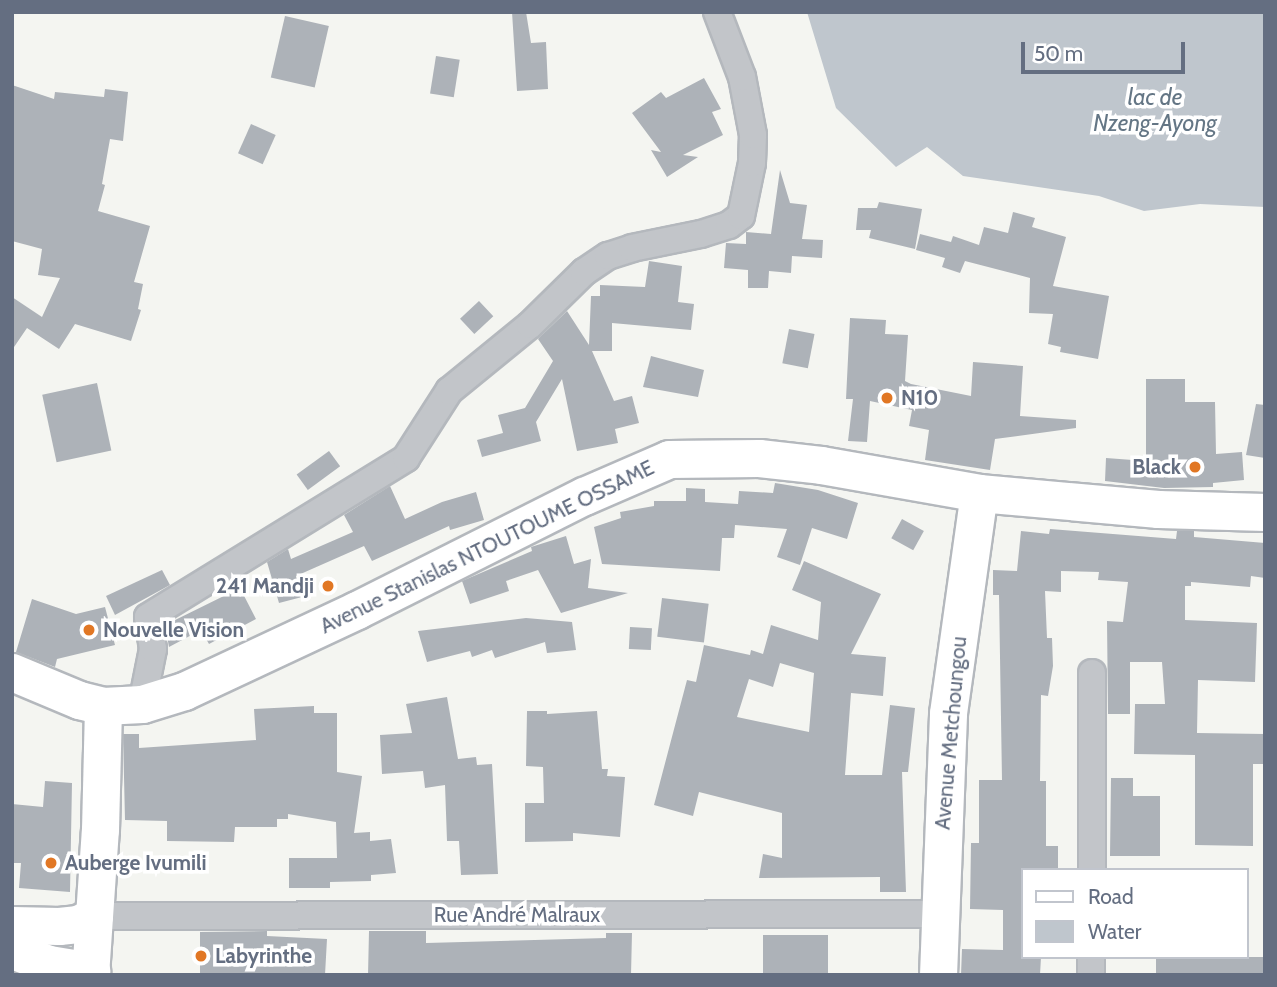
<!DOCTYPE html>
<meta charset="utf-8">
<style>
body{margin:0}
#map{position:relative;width:1277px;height:987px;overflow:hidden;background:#f4f5f1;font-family:Cabin,sans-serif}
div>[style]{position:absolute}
.water>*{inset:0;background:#bfc6cd}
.building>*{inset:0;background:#adb2b8;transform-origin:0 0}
.roads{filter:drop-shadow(2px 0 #b4b8bd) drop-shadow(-2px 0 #b4b8bd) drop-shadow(0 2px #b4b8bd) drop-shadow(0 -2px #b4b8bd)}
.street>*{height:26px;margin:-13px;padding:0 13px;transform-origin:13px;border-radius:13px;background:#c2c5c9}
.secondary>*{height:37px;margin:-18.5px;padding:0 18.5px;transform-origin:18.5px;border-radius:18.5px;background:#fff}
.dots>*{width:19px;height:19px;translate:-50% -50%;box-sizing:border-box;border:4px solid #fff;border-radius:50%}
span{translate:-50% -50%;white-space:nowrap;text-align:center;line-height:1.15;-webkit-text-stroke:7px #fff;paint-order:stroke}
.poi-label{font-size:21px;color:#646e81;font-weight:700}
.left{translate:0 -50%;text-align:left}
.right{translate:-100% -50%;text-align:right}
.street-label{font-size:21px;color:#646e81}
.water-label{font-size:23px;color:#647685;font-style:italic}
.frame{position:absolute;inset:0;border:14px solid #646e81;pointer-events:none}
.legend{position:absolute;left:1021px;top:868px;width:228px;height:91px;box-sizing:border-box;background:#fff;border:2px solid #c1c5cd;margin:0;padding:9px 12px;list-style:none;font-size:21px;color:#646e81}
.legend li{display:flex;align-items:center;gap:14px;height:35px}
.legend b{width:35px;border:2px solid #c1c5cd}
.scale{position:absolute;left:1021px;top:42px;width:164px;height:32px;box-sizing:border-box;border:4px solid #646e81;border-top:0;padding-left:9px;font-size:21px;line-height:24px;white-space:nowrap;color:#646e81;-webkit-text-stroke:5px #fff;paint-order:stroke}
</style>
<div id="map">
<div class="water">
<div style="clip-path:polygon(807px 12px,1265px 12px,1265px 207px,1200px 204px,1144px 211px,1099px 196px,963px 176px,927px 147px,896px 167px,836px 108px)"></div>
</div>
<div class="building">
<div style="clip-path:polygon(512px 12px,526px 12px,531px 43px,546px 42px,548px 89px,517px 91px)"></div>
<div style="left:285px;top:16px;width:45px;height:63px;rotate:13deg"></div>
<div style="left:436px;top:56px;width:24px;height:38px;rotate:9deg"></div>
<div style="clip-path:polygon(704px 78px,721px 109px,712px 112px,723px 135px,683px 155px,698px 157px,667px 177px,651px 150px,661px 152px,632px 113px,661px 92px,666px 98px)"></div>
<div style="clip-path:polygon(12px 85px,54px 99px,55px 92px,104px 97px,105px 89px,128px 92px,123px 141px,110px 139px,102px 184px,105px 185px,98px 211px,150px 226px,134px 282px,143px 284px,138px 309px,141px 310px,131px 341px,75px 324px,59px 349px,27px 328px,12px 350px,12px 297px,42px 317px,60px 278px,38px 275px,42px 249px,12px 241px)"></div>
<div style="left:251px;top:124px;width:27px;height:32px;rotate:24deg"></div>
<div style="clip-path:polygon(780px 170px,790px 203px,807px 205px,802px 239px,823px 240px,822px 258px,792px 256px,791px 273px,769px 271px,768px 288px,748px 288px,748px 270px,724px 268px,726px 243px,746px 244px,746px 232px,771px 234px)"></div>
<div style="clip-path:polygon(879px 202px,922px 209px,915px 249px,869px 238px,871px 230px,856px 230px,858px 208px,877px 208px)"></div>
<div style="clip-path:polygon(1013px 212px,1035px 218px,1032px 227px,1066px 237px,1053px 286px,1109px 296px,1098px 359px,1060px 352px,1061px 347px,1048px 344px,1053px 314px,1029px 313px,1030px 278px,965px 261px,960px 273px,942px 267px,945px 258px,916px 250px,920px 234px,951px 242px,953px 236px,979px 245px,984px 227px,1008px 233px)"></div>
<div style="clip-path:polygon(649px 261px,682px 266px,678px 302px,694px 304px,691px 330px,612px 323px,612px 351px,592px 351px,614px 401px,632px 396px,639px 423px,615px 429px,618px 443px,577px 451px,562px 379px,536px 422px,541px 441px,482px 457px,477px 440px,503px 433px,498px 415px,525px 408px,553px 361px,538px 339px,567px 311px,589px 345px,591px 296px,600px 296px,600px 285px,645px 287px)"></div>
<div style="left:479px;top:301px;width:21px;height:26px;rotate:47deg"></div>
<div style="clip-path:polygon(850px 318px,886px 320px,885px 334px,908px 335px,905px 381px,911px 384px,971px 396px,973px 362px,1023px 366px,1020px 416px,1076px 420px,1076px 428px,995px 439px,990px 470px,925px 460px,929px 430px,909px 426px,912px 410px,870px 401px,867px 442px,848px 441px,853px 399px,846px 399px)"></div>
<div style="left:789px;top:329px;width:26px;height:35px;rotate:11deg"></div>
<div style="clip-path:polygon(651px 356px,704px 370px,698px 397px,643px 387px)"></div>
<div style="clip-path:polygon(1146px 379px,1185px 379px,1185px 402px,1215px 402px,1216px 454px,1242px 452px,1244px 480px,1213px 483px,1213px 487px,1164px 488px,1105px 481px,1106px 458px,1146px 461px)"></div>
<div style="left:97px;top:383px;width:69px;height:56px;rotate:78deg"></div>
<div style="clip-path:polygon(1256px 404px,1265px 405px,1265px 458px,1246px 455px)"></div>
<div style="left:329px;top:451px;width:19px;height:40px;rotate:54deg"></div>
<div style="clip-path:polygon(775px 483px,818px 490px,858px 503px,847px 539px,812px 528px,800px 565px,777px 557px,787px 529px,735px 525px,734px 538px,722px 538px,720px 571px,602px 564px,594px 527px,621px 518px,620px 512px,654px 506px,654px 501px,686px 501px,686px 488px,705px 489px,705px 502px,738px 504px,739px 491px,773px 493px)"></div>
<div style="clip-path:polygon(390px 486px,405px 519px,442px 502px,476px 492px,484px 520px,450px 530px,449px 526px,372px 561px,364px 546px,296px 576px,302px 597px,279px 603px,267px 562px,288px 549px,291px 559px,353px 532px,344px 515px)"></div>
<div style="left:902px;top:519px;width:25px;height:22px;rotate:29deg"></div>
<div style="clip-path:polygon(1050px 529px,1176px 539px,1177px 531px,1194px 531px,1194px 537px,1265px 543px,1265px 578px,1251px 576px,1250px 587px,1191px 582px,1191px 586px,1185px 586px,1185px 620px,1257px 623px,1255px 682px,1198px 680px,1197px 733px,1265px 734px,1265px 764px,1253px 764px,1253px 846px,1195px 845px,1195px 755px,1134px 754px,1135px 704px,1165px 704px,1162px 662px,1130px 662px,1130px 714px,1108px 714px,1107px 621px,1123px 622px,1128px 582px,1098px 580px,1099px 572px,1061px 571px,1061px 592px,1045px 591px,1047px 638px,1052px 638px,1053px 666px,1048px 696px,1041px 695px,1040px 781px,1046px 781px,1046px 846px,1058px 846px,1058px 870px,1023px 870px,1023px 957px,1041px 957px,1040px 975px,961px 975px,962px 949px,1003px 950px,1003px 910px,970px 909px,971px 843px,979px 843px,979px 780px,1002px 780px,999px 595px,993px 595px,993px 570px,1017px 571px,1021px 531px,1049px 534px)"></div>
<div style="clip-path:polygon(566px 536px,574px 564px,591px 559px,588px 588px,628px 593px,561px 613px,538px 570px,506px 581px,509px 591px,470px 604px,462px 581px,532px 551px,531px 547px)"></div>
<div style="clip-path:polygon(evenodd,804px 561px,881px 594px,851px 654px,886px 657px,883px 696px,851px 693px,845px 775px,882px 775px,890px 705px,915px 708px,908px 772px,902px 772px,906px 892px,880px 892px,880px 877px,759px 878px,763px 854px,782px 858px,782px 813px,699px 792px,693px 816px,654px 805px,687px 680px,696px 682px,704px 645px,750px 655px,751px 650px,763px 654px,771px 625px,818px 640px,821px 602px,792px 590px,804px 561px,780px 663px,814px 673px,809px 732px,737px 717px,749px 679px,773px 687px,780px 663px)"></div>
<div style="clip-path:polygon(162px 570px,170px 585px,115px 615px,106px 596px)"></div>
<div style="clip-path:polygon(240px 588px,256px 619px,209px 644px,201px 630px,169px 647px,165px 625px)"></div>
<div style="left:662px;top:598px;width:47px;height:39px;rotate:7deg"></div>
<div style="clip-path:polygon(32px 599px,76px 614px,105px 607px,115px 645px,57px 659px,55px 667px,16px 652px)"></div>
<div style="clip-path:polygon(526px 618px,572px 622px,576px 650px,547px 653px,545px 642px,495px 658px,492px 650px,472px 657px,470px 651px,427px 662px,418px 631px)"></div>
<div style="left:630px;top:627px;width:22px;height:22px;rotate:3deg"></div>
<div style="clip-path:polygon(447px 697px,458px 759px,476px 757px,477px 765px,492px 764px,498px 874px,461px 875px,459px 841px,447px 841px,445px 785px,425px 788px,423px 771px,382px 774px,380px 735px,412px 733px,406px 704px)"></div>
<div style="clip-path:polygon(314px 706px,314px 713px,337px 713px,337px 772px,362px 776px,354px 833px,370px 832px,370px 841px,391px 839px,396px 873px,371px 875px,371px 881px,330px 882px,330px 888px,289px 888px,289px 858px,337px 858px,336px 822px,288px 814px,288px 819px,277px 819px,277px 827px,235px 827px,234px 842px,167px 841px,167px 821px,125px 820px,123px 734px,139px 734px,139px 748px,256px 740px,254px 709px)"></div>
<div style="clip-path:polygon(527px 711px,547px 711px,547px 714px,597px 711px,602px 769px,608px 769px,607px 776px,625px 777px,620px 837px,573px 833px,573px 841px,525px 842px,525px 803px,544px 803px,543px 767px,526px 766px)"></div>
<div style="clip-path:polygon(1111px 778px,1133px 778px,1133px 796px,1160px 796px,1160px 856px,1110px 856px)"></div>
<div style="clip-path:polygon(45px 781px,72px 783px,70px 892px,19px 888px,21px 863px,12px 863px,12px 804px,43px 807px)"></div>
<div style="clip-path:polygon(267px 931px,267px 936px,327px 939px,325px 975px,200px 975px,200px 932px)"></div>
<div style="clip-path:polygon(369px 931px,426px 931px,426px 943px,606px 938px,606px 933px,632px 933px,631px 975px,368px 975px)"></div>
<div style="left:828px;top:935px;width:40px;height:65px;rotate:90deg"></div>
<div style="left:1156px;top:957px;width:108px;height:18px"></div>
</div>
<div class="roads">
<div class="street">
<div style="left:142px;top:704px;width:56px;rotate:-78.7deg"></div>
<div style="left:153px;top:649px;width:32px;rotate:-99deg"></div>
<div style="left:148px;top:617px;width:303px;rotate:-31.6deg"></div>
<div style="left:406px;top:458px;width:80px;rotate:-57.3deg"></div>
<div style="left:449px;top:391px;width:104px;rotate:-39.2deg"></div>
<div style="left:530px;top:325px;width:76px;rotate:-44.5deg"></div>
<div style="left:584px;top:272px;width:29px;rotate:-34deg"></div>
<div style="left:608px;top:256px;width:25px;rotate:-18deg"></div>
<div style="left:632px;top:248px;width:70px;rotate:-11.5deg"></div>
<div style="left:701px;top:234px;width:29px;rotate:-18deg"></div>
<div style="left:729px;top:225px;width:15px;rotate:-37deg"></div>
<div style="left:741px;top:216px;width:54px;rotate:-78.3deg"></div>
<div style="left:752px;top:163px;width:28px;rotate:-88deg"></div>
<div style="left:753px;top:135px;width:59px;rotate:-100.7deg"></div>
<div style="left:742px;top:77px;width:70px;rotate:-111deg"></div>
<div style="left:1092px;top:870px;width:197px;rotate:-90deg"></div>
<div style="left:94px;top:916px;width:846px;rotate:-0.14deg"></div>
<div style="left:1091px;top:975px;width:18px;rotate:-90deg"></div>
</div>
<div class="secondary">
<div style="left:12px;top:672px;width:73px;rotate:22.7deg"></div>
<div style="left:79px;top:700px;width:25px;rotate:14deg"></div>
<div style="left:103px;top:706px;width:39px;rotate:-3deg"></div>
<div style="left:142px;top:704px;width:44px;rotate:-17.2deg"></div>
<div style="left:184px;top:691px;width:191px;rotate:-25.1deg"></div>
<div style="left:357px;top:610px;width:254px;rotate:-26.7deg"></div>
<div style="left:584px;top:496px;width:93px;rotate:-23.5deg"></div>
<div style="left:669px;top:459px;width:90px;rotate:-0.6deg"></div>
<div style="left:759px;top:458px;width:62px;rotate:6.4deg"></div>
<div style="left:821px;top:465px;width:160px;rotate:10deg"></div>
<div style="left:979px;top:493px;width:180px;rotate:5.1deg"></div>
<div style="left:1158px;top:509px;width:107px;rotate:1.6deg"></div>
<div style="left:12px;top:925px;width:47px;rotate:1.2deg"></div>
<div style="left:59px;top:926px;width:19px;rotate:-6deg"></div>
<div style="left:78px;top:924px;width:18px;rotate:-27deg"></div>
<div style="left:12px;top:950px;width:40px;rotate:21deg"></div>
<div style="left:49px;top:964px;width:43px;rotate:9.5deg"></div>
<div style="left:90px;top:975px;width:145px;rotate:-86.1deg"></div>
<div style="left:100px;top:830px;width:124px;rotate:-88.6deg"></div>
<div style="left:938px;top:975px;width:262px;rotate:-87.8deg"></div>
<div style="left:948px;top:713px;width:222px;rotate:-82deg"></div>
</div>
</div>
<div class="dots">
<div style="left:887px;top:398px;background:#e17724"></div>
<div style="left:1195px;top:467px;background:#e17724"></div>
<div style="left:328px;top:586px;background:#e17724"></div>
<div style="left:89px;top:630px;background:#e17724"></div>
<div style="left:51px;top:863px;background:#e17724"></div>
<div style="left:201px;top:956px;background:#e17724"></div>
</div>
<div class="poi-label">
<span class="left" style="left:901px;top:398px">N10</span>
<span class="right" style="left:1181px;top:467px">Black</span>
<span class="right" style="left:314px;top:586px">241 Mandji</span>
<span class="left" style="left:103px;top:630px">Nouvelle Vision</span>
<span class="left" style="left:65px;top:863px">Auberge Ivumili</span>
<span class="left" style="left:215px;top:956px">Labyrinthe</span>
</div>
<div class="street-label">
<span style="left:487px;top:547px;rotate:-26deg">Avenue Stanislas NTOUTOUME OSSAME</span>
<span style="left:951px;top:733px;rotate:-85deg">Avenue Metchoungou</span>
<span style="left:517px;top:915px">Rue André Malraux</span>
</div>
<div class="water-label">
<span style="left:1155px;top:110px">lac de<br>Nzeng-Ayong</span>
</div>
<div class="frame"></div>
<ul class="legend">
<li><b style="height:9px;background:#fff"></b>Road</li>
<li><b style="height:19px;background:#bfc6cd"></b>Water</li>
</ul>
<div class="scale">50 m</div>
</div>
